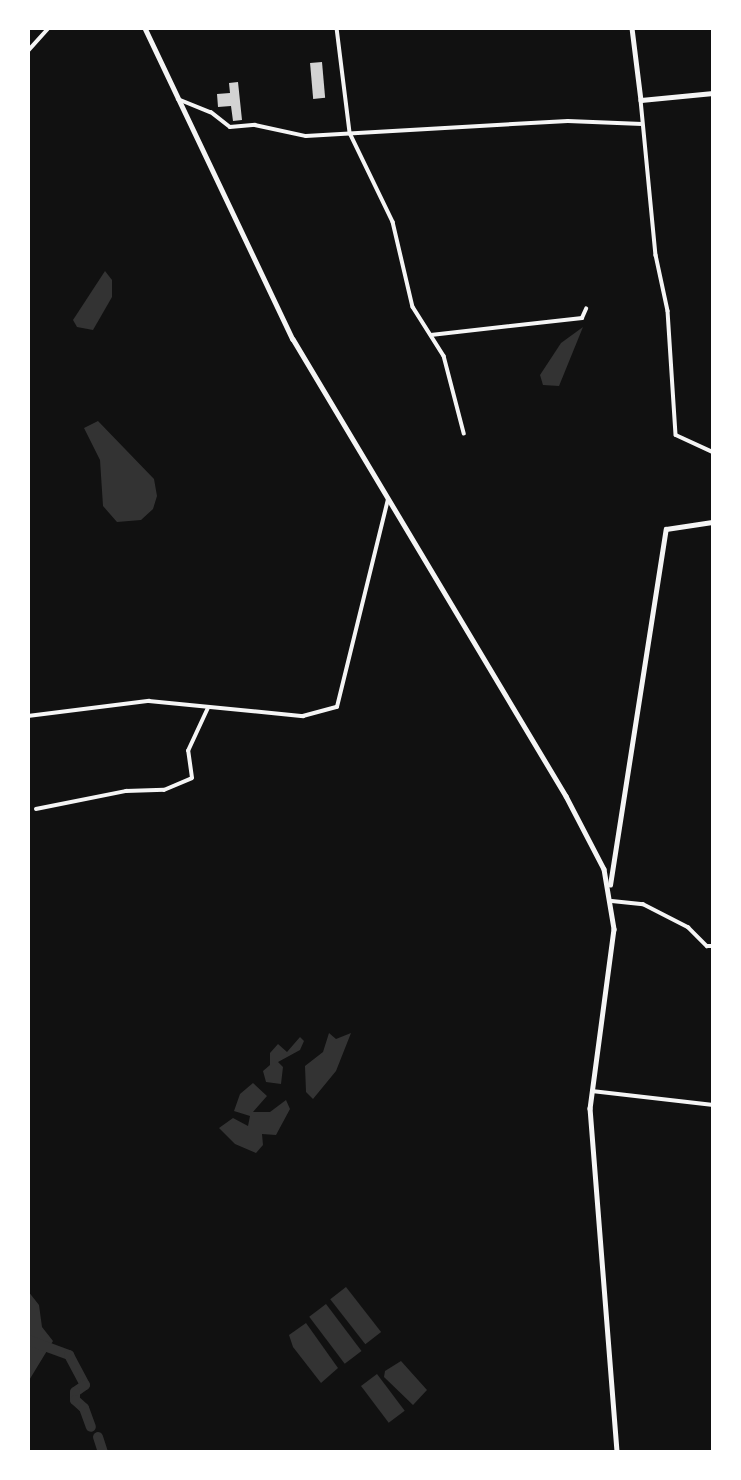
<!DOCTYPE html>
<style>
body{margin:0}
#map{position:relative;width:741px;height:1480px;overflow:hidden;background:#111;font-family:"Roboto Condensed",sans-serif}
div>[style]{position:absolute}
.water>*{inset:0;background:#333;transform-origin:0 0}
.river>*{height:10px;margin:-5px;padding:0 5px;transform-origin:5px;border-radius:5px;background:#333}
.building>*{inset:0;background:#d3d3d3;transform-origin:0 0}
.minor>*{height:3.5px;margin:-1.75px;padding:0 1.75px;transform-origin:1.75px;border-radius:1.75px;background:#f5f5f5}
.tertiary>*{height:4.5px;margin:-2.25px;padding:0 2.25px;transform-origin:2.25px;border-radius:2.25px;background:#f5f5f5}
span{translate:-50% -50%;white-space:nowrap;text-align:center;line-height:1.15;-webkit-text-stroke:7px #fff;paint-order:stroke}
.frame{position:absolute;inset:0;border:30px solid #fff;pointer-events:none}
</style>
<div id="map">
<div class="water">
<div style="clip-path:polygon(105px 271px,112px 280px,112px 297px,93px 330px,77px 327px,73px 320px)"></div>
<div style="clip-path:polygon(583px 327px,559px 386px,543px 385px,540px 375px,561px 343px)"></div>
<div style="clip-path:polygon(98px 421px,154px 479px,157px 496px,153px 509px,141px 520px,117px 522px,103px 506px,100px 460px,84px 428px)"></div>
<div style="clip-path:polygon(329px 1033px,336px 1039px,351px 1033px,336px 1071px,313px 1099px,306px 1092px,305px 1066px,323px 1052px)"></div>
<div style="clip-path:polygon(300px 1037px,304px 1041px,300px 1050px,278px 1062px,283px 1067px,281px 1084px,266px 1082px,263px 1071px,270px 1065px,270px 1053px,278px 1044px,287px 1052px)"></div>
<div style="clip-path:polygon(253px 1083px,267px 1096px,253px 1112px,270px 1112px,286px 1100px,290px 1109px,276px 1135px,262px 1134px,263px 1145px,256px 1153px,235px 1144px,219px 1128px,233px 1118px,248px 1126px,250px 1116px,234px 1111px,240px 1094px)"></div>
<div style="left:346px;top:1287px;width:57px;height:20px;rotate:52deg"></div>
<div style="clip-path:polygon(28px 1291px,39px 1305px,42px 1327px,53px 1341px,28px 1382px)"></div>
<div style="left:326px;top:1304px;width:59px;height:21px;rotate:53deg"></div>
<div style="clip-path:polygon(306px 1323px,338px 1368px,321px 1383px,293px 1347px,289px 1335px)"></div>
<div style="clip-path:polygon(401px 1361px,427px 1390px,413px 1405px,384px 1377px,385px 1371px)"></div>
<div style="left:377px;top:1374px;width:46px;height:20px;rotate:53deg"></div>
</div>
<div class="river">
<div style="left:28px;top:1340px;width:44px;rotate:20.1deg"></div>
<div style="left:69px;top:1355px;width:34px;rotate:62deg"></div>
<div style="left:85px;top:1385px;width:12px;rotate:145deg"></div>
<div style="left:75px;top:1392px;width:8px;rotate:90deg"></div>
<div style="left:75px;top:1400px;width:12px;rotate:42deg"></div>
<div style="left:84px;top:1408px;width:20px;rotate:70deg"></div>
<div style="left:98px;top:1437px;width:16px;rotate:72deg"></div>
</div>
<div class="building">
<div style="left:322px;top:62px;width:36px;height:12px;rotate:85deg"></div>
<div style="clip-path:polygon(238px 82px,242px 120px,233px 121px,231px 106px,218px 107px,217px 94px,230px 93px,229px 83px)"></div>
</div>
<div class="minor">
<div style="left:337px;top:28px;width:106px;rotate:82.9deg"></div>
<div style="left:350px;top:133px;width:99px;rotate:64.2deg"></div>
<div style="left:393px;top:222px;width:87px;rotate:76.8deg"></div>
<div style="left:413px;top:307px;width:58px;rotate:57.7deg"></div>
<div style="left:444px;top:356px;width:80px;rotate:75.4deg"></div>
<div style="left:28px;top:51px;width:31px;rotate:-48deg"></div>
<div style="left:178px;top:99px;width:35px;rotate:22deg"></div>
<div style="left:211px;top:112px;width:24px;rotate:38deg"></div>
<div style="left:230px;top:127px;width:25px;rotate:-5deg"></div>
<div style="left:255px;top:125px;width:52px;rotate:12.2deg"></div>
<div style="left:306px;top:136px;width:262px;rotate:-3.3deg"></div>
<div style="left:568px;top:121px;width:74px;rotate:2.3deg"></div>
<div style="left:641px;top:100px;width:156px;rotate:84.5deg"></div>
<div style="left:656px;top:255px;width:57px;rotate:77.9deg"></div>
<div style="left:668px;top:311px;width:124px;rotate:86.3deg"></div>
<div style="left:676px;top:435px;width:41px;rotate:24.7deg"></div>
<div style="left:431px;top:335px;width:152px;rotate:-6.4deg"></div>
<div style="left:582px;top:318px;width:10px;rotate:-66deg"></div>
<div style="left:28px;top:716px;width:122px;rotate:-7.1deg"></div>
<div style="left:149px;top:701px;width:155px;rotate:5.6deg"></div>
<div style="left:303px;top:716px;width:35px;rotate:-15deg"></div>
<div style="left:337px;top:707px;width:214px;rotate:-76.2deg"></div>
<div style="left:36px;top:809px;width:92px;rotate:-11.3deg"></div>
<div style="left:126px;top:791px;width:38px;rotate:-2deg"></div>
<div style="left:164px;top:790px;width:30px;rotate:-23deg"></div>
<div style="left:192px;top:778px;width:27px;rotate:-98deg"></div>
<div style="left:188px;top:751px;width:47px;rotate:-65.1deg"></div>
<div style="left:612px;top:901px;width:31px;rotate:6deg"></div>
<div style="left:643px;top:904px;width:51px;rotate:27.1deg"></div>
<div style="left:688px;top:927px;width:27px;rotate:45deg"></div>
<div style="left:707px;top:946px;width:6px"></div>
<div style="left:592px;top:1091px;width:122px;rotate:6.6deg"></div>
</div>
<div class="tertiary">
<div style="left:145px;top:28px;width:344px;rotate:64.6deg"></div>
<div style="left:293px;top:339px;width:532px;rotate:59.15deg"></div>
<div style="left:566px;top:796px;width:82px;rotate:62.5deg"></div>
<div style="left:604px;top:869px;width:61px;rotate:80.5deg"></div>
<div style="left:614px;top:929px;width:181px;rotate:97.6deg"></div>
<div style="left:590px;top:1108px;width:345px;rotate:85.5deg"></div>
<div style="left:632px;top:28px;width:73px;rotate:82.9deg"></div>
<div style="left:641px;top:100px;width:72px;rotate:-5.6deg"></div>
<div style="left:610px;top:885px;width:360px;rotate:-81.1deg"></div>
<div style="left:666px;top:529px;width:48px;rotate:-8.5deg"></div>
</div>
<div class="frame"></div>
</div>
